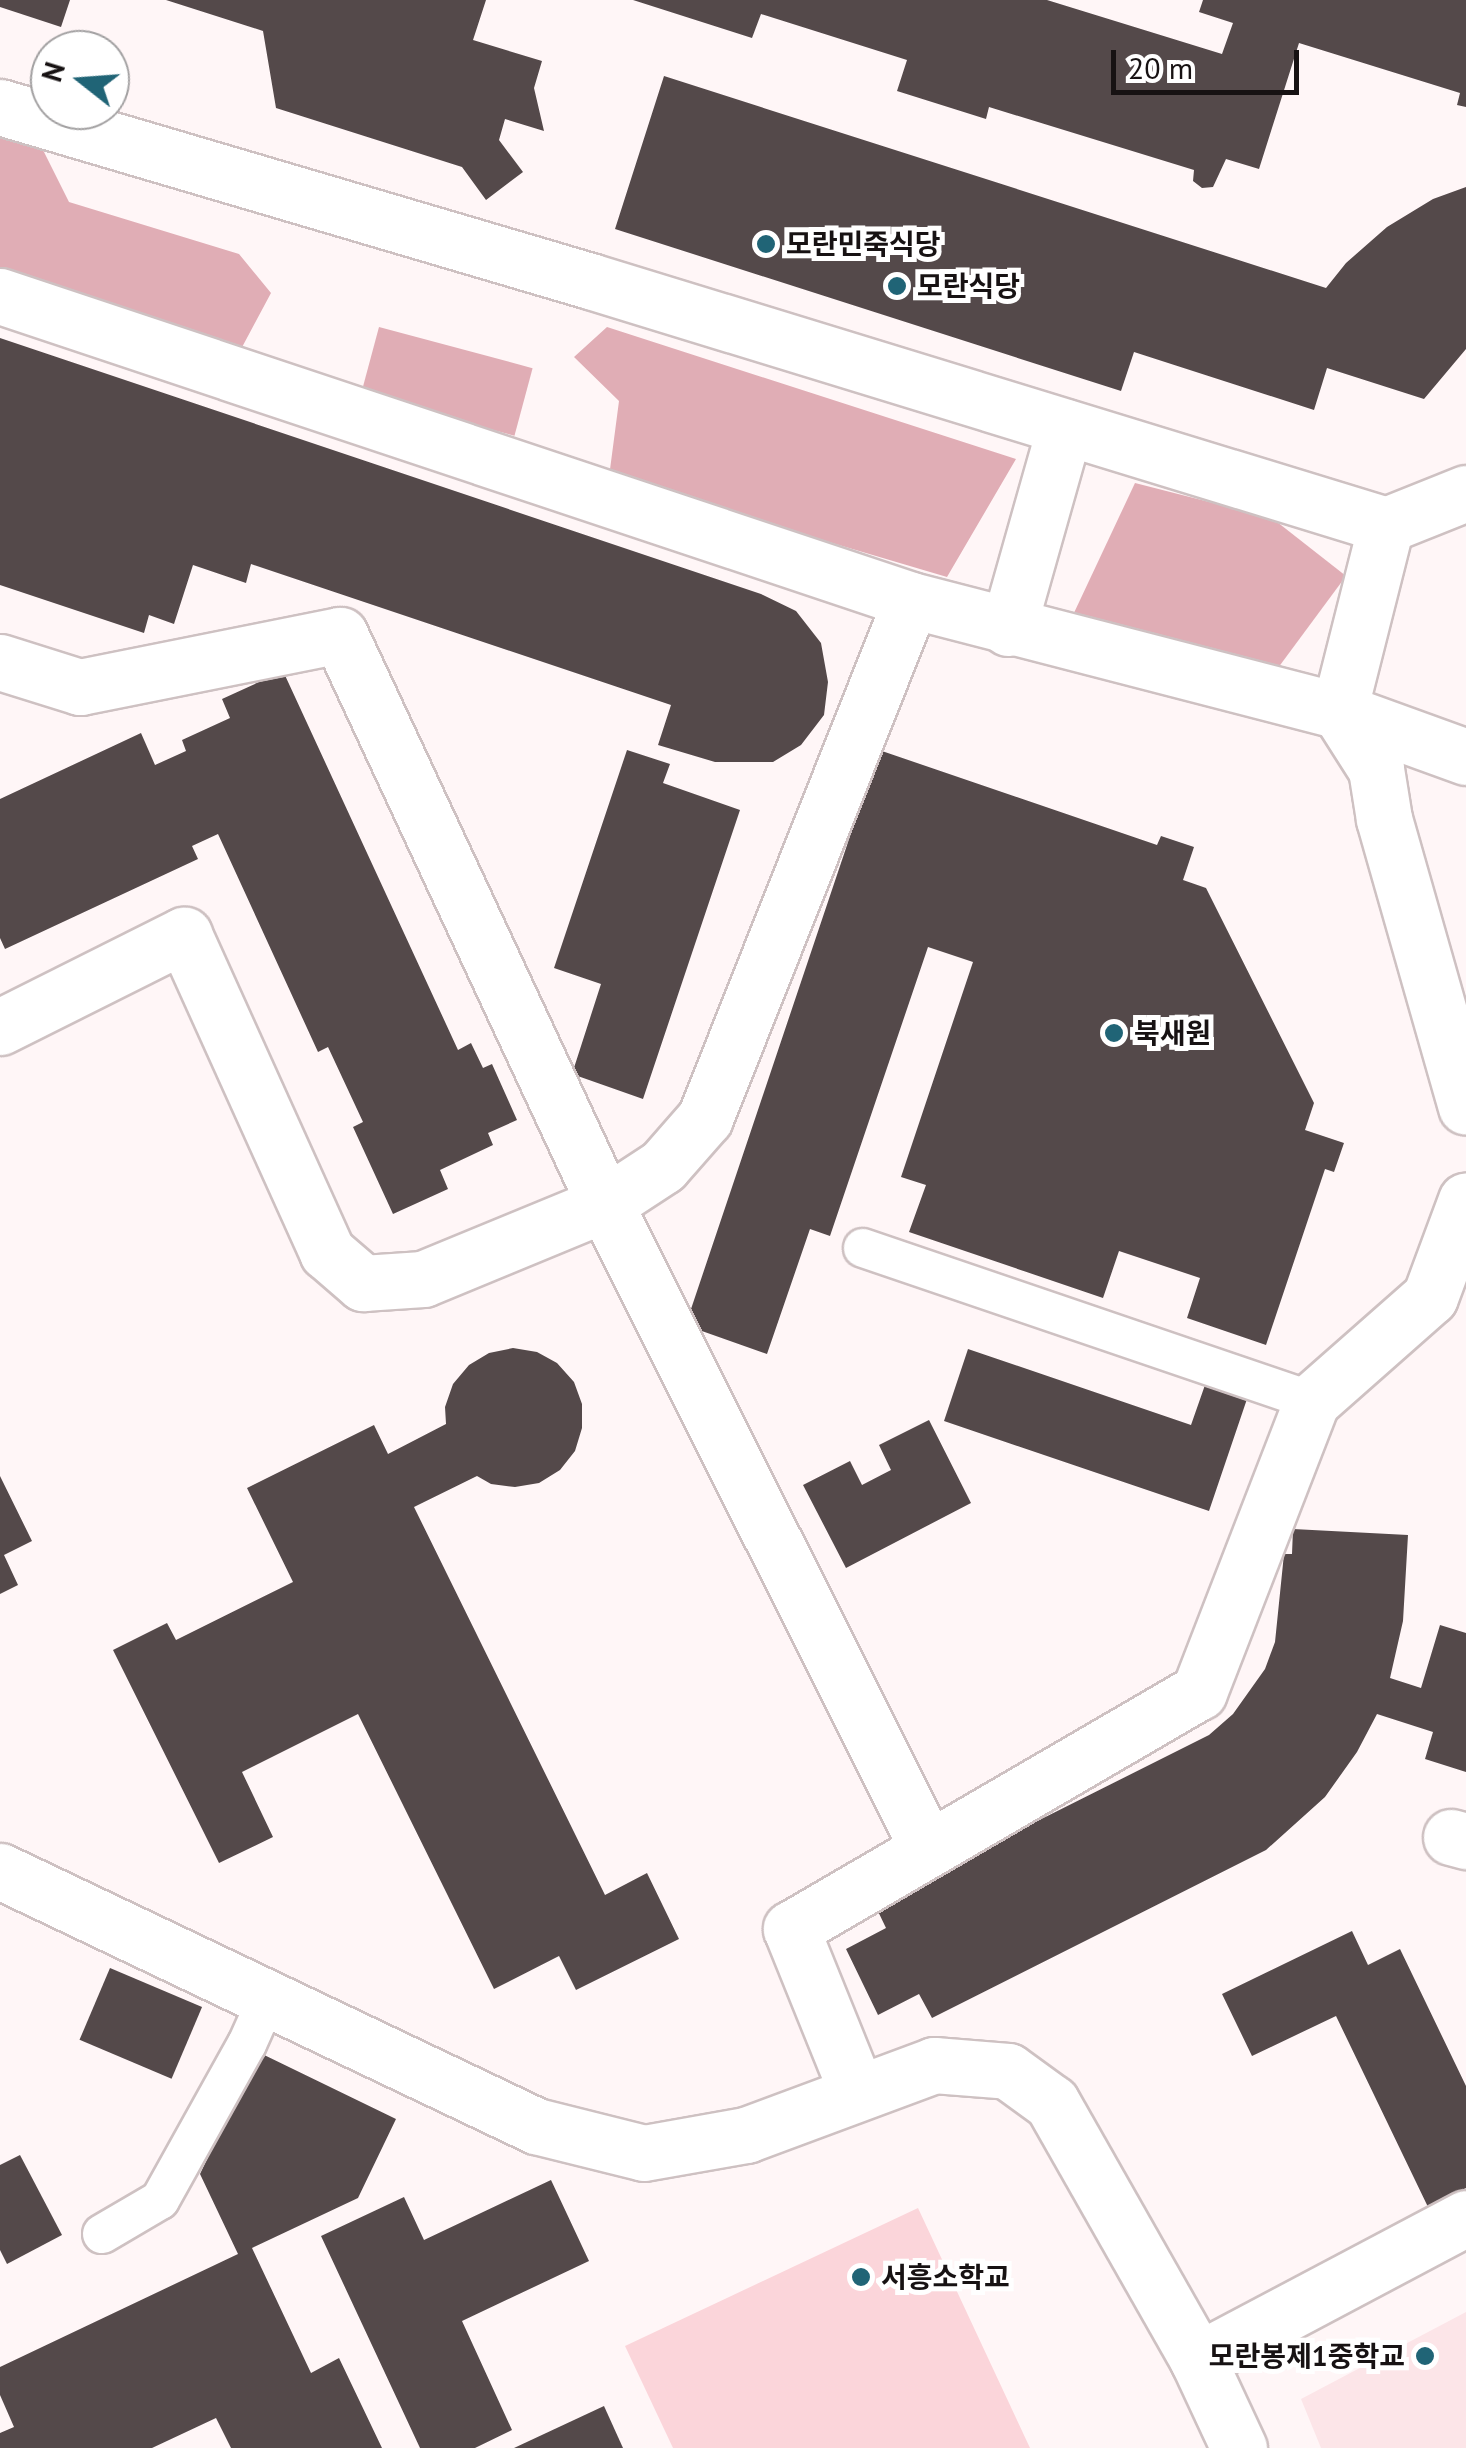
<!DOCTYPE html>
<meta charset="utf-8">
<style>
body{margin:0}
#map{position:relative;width:1466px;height:2448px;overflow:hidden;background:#fff6f7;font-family:"PT Sans","Noto Sans KR",sans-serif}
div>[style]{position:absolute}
.built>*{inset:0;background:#fce5e8}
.green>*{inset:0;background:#fbd5da}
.forest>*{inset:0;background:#e0adb5;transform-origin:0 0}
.building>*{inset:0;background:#54494a;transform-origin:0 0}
.roads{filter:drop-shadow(2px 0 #cec1c2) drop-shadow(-2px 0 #cec1c2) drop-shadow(0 2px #cec1c2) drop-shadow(0 -2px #cec1c2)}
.lane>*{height:38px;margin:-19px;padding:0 19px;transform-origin:19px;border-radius:19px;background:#fff}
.street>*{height:55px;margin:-27.5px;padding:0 27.5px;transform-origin:27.5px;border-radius:27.5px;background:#fff}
.dots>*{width:28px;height:28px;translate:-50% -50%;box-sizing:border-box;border:5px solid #fff;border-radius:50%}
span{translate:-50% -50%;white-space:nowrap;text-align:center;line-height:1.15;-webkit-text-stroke:10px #fff;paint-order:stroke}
.poi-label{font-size:28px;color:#171213;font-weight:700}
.left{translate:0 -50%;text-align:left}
.right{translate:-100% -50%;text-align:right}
.north{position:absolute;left:30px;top:30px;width:100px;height:100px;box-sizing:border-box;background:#fff;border:2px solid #a2a0a1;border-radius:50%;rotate:287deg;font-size:28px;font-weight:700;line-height:40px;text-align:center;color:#171213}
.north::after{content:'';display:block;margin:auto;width:35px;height:45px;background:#206476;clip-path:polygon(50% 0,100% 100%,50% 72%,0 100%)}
.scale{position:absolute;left:1111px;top:50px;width:188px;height:45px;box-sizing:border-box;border:5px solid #171213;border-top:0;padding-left:12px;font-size:30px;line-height:35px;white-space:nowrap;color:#171213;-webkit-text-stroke:8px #fff;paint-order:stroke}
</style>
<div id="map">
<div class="built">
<div style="clip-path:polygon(1466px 2312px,1466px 2448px,1321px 2448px,1301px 2399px)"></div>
</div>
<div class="green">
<div style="clip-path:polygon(918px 2208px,1030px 2448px,673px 2448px,625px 2346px)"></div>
</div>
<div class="forest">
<div style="clip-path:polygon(0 133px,40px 144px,69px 202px,239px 254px,271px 293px,240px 351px,0 272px)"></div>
<div style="left:379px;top:327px;width:159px;height:70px;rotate:15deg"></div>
<div style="clip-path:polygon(607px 327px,1016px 459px,947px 577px,609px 477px,619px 401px,574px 357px)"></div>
<div style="clip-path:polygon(1135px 483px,1272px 518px,1346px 576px,1275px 672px,1073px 615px)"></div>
</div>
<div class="building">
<div style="clip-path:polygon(0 0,70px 0,61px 27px,0 7px)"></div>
<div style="clip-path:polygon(166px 0,486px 0,473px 40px,542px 61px,534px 88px,544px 131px,505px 119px,499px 140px,523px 172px,486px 200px,462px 167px,276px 108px,263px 31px)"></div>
<div style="clip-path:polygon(633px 0,1047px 0,1222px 54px,1233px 23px,1199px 12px,1203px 0,1466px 0,1466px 107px,1457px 105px,1460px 93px,1299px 43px,1259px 169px,1226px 159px,1213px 187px,1202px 188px,1193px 181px,1194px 170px,989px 107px,986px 119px,897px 91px,907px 60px,761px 14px,752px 38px)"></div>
<div style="clip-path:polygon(664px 76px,1326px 288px,1346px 263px,1387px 227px,1433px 199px,1466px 187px,1466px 349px,1424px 399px,1327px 368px,1314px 410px,1134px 352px,1121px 391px,615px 229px)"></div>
<div style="clip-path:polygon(0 338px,761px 594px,796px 611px,821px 643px,828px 682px,824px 715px,801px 745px,773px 762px,715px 762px,658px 745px,671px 705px,251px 564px,246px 583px,193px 565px,174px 624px,149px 615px,144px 633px,0 585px)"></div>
<div style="clip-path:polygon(283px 671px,458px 1050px,471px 1043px,483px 1068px,492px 1064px,517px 1120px,488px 1133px,493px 1145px,440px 1170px,448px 1189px,393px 1214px,353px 1127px,363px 1122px,328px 1047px,318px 1052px,218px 834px,192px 846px,198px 859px,5px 949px,0 938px,0 799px,141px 733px,155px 765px,186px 751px,182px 740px,230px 718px,222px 699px)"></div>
<div style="clip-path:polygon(627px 750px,670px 764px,663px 783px,740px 810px,643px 1099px,572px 1074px,601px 984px,554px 968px)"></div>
<div style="clip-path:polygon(879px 750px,1157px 845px,1161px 836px,1194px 847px,1183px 880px,1206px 888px,1314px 1103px,1305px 1130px,1344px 1143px,1334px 1172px,1325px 1169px,1266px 1345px,1187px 1318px,1200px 1278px,1119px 1251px,1103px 1298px,909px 1232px,926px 1185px,901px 1177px,973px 962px,928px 947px,830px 1236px,810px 1229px,767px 1354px,699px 1330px,690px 1312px)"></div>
<div style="clip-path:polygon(513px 1348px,537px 1352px,557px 1363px,574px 1382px,582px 1404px,582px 1428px,575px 1451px,560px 1470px,539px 1483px,515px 1487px,491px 1484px,477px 1476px,414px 1507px,605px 1895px,647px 1873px,679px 1939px,576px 1990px,559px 1956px,494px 1989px,358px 1714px,242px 1772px,273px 1837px,219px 1863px,113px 1650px,167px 1623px,176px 1640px,293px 1582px,247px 1488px,374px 1425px,388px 1454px,446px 1424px,445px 1407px,453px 1384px,469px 1365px,489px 1353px)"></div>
<div style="clip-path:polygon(968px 1349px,1191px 1425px,1205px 1385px,1247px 1399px,1209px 1511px,944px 1421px)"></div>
<div style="clip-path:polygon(929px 1420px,971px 1503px,846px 1568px,803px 1485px,850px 1461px,862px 1485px,891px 1470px,879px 1445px)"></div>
<div style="clip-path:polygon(0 1476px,32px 1541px,4px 1555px,18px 1585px,0 1594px)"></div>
<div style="clip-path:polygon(1293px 1529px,1408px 1535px,1403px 1621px,1390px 1678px,1421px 1688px,1440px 1625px,1466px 1633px,1466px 1772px,1425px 1759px,1433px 1732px,1377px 1714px,1357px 1752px,1325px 1797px,1266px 1850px,932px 2018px,919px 1994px,878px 2015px,846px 1949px,886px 1928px,874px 1903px,1209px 1735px,1233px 1714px,1265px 1669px,1275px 1642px,1284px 1554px,1292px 1554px)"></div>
<div style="clip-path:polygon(1352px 1931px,1368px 1965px,1400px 1949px,1466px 2086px,1466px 2188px,1428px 2207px,1336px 2016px,1252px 2056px,1222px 1994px)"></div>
<div style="left:110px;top:1968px;width:100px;height:78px;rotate:23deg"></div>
<div style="clip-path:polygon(258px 2052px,396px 2119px,358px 2198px,252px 2248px,311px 2373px,339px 2358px,382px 2448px,231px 2448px,216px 2418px,152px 2448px,0 2448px,0 2433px,14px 2427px,0 2395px,0 2367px,238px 2254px,200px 2174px)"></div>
<div style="clip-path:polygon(20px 2155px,62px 2235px,7px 2264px,0 2250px,0 2165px)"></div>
<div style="clip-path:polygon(551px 2180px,589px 2261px,462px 2321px,512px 2430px,475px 2448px,420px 2448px,321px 2236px,404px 2197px,424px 2240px)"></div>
<div style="clip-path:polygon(604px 2406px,623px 2448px,514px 2448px)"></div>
</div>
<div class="roads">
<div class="lane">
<div style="left:863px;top:1248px;width:474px;rotate:18.8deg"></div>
<div style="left:102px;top:2234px;width:67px;rotate:-30.4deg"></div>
<div style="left:160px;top:2200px;width:179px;rotate:-60.9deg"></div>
<div style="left:247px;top:2044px;width:51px;rotate:-65.9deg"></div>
</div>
<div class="street">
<div style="left:0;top:107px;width:615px;rotate:16.43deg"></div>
<div style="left:590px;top:281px;width:833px;rotate:17.04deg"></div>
<div style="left:1386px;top:525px;width:86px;rotate:-21.8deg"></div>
<div style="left:0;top:296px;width:960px;rotate:18.45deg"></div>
<div style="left:1386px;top:525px;width:192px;rotate:104.2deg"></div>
<div style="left:1339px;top:711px;width:69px;rotate:57.5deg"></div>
<div style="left:1376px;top:769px;width:51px;rotate:80.9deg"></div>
<div style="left:1384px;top:819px;width:299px;rotate:74.1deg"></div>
<div style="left:1008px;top:628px;width:209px;rotate:-74.2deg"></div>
<div style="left:0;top:662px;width:84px;rotate:17.4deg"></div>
<div style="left:80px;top:687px;width:265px;rotate:-11.3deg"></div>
<div style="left:340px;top:635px;width:628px;rotate:65.03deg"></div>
<div style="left:605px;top:1204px;width:721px;rotate:63.4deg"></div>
<div style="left:0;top:1027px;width:206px;rotate:-26.6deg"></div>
<div style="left:184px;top:935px;width:348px;rotate:65.7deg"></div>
<div style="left:327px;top:1252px;width:48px;rotate:40.7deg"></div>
<div style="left:363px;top:1283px;width:60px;rotate:-3.8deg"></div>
<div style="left:423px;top:1279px;width:197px;rotate:-22.4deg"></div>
<div style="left:605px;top:1204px;width:69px;rotate:-33.2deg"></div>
<div style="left:663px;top:1166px;width:64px;rotate:-48.8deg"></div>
<div style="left:705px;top:1118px;width:557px;rotate:-68.31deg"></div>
<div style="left:911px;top:600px;width:442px;rotate:14.5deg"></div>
<div style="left:1339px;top:711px;width:135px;rotate:19.9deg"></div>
<div style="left:1451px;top:1837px;width:16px;rotate:15deg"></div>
<div style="left:0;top:1871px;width:594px;rotate:25.44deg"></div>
<div style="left:536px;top:2126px;width:111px;rotate:14deg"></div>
<div style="left:644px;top:2153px;width:104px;rotate:-10deg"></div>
<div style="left:746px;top:2135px;width:201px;rotate:-20.4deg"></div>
<div style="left:934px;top:2065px;width:74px;rotate:4.6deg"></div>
<div style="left:1008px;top:2071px;width:54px;rotate:36deg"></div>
<div style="left:1052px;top:2103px;width:296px;rotate:60.4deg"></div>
<div style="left:1198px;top:2360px;width:97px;rotate:65deg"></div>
<div style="left:857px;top:2092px;width:176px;rotate:-112deg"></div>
<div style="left:791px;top:1929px;width:472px;rotate:-30.2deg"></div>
<div style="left:1199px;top:1692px;width:312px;rotate:-68.8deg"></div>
<div style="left:1312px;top:1401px;width:157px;rotate:-41.4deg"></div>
<div style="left:1430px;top:1297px;width:103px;rotate:-69.6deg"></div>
<div style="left:1198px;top:2360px;width:303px;rotate:-27.9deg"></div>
</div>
</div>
<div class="dots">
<div style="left:766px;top:244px;background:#206476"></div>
<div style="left:897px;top:286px;background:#206476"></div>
<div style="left:1114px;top:1033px;background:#206476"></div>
<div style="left:861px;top:2277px;background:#206476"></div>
<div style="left:1425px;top:2356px;background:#206476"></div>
</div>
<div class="poi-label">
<span class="left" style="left:786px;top:244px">모란민죽식당</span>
<span class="left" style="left:917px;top:286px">모란식당</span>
<span class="left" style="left:1134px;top:1033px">북새원</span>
<span class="left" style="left:881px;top:2277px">서흥소학교</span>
<span class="right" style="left:1405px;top:2356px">모란봉제1중학교</span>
</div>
<div class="north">N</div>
<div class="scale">20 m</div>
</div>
